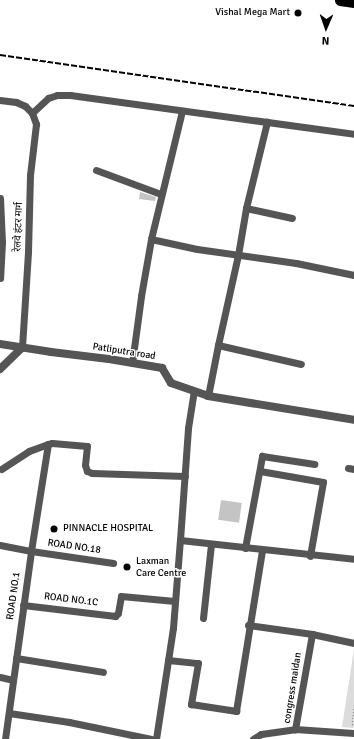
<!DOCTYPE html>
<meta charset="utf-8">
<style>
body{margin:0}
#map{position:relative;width:354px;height:739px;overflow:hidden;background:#fff;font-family:Signika,"Noto Sans Devanagari",sans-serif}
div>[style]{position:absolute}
.green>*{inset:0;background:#dcdcdc}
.building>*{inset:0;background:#c4c4c4;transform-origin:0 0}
.path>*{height:1px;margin-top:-0.5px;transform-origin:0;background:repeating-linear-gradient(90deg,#777 0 1px,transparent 0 3px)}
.minor>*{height:7px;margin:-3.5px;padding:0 3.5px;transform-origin:3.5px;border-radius:3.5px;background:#555}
.tertiary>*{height:8px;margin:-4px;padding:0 4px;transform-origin:4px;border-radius:4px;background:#555}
.trunk>*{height:11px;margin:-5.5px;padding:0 5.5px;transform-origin:5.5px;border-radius:5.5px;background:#000}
.rail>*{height:2px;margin-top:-1px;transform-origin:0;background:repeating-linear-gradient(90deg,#000 0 6px,transparent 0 8px)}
.dots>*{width:11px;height:11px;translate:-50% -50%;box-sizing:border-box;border:2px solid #fff;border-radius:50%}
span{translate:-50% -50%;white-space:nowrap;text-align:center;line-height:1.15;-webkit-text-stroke:3px #fff;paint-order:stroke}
.poi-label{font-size:10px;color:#000}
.right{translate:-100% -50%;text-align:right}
.left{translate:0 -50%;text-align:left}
.street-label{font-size:10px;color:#000}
.north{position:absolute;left:306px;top:8px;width:40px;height:40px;-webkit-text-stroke:3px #fff;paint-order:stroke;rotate:182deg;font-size:11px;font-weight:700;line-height:16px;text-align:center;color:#000}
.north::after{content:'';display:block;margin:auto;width:14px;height:18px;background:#000;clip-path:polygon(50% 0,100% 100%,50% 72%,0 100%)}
</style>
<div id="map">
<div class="green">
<div style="clip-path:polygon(354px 649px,354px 728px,342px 727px)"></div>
</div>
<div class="building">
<div style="clip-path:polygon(140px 192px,156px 197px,155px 201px,139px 199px)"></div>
<div style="left:221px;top:500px;width:21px;height:20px;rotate:8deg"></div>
</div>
<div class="path">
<div style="left:354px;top:706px;width:18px;rotate:96deg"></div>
<div style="left:352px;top:724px;width:2px;rotate:27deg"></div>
</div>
<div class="minor">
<div style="left:0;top:100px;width:16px;rotate:7deg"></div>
<div style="left:16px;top:102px;width:10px;rotate:24deg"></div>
<div style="left:25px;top:106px;width:10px;rotate:45deg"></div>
<div style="left:32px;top:113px;width:12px;rotate:70deg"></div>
<div style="left:36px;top:124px;width:51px;rotate:96.7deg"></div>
<div style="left:30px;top:175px;width:77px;rotate:91.5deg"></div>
<div style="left:28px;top:252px;width:96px;rotate:93.6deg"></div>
<div style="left:32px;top:113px;width:22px;rotate:-43deg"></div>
<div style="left:48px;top:98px;width:9px;rotate:-18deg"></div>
<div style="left:57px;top:95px;width:13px"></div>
<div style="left:70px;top:95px;width:287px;rotate:7.8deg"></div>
<div style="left:96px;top:170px;width:69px;rotate:20.3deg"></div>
<div style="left:0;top:198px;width:44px;rotate:87.4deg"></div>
<div style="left:2px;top:242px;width:36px;rotate:93deg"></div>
<div style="left:246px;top:208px;width:47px;rotate:12.3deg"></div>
<div style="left:151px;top:239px;width:132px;rotate:-76.4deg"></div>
<div style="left:218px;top:345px;width:85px;rotate:12.9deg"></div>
<div style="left:132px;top:363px;width:68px;rotate:-82.3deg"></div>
<div style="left:141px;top:296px;width:58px;rotate:-80deg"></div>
<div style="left:151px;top:239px;width:47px;rotate:12.3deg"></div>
<div style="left:197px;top:249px;width:100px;rotate:8deg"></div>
<div style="left:296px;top:263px;width:59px;rotate:11.7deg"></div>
<div style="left:208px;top:396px;width:52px;rotate:-78.9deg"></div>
<div style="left:218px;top:345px;width:92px;rotate:-77.5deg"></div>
<div style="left:238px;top:255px;width:48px;rotate:-80.3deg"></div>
<div style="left:246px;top:208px;width:89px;rotate:-76.3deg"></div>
<div style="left:48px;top:444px;width:4px;rotate:-14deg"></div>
<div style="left:52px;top:443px;width:35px;rotate:5deg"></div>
<div style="left:87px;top:446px;width:19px;rotate:96deg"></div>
<div style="left:85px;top:465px;width:6px;rotate:72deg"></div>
<div style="left:87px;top:471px;width:5px;rotate:22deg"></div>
<div style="left:92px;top:473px;width:93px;rotate:1.8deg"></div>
<div style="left:348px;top:468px;width:6px;rotate:9deg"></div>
<div style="left:260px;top:471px;width:64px;rotate:9.9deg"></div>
<div style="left:323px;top:482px;width:75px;rotate:100deg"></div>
<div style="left:180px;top:540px;width:112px;rotate:-85.9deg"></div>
<div style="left:188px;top:428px;width:37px;rotate:-81deg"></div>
<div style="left:0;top:545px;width:32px;rotate:11deg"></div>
<div style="left:31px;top:551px;width:108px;rotate:-81deg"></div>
<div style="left:48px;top:444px;width:20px;rotate:160deg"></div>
<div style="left:29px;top:451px;width:33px;rotate:147deg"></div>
<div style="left:245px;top:548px;width:94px;rotate:-79.5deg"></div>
<div style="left:262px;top:456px;width:53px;rotate:8.7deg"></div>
<div style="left:23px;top:605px;width:93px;rotate:6.8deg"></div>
<div style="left:115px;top:616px;width:4px;rotate:-45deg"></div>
<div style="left:118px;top:613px;width:17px;rotate:-80deg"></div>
<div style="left:121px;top:596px;width:54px;rotate:5.3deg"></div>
<div style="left:203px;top:618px;width:74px;rotate:-83.8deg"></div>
<div style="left:248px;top:625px;width:65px;rotate:8deg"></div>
<div style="left:354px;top:643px;width:43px;rotate:-167.9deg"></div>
<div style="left:312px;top:634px;width:97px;rotate:100.1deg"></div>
<div style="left:295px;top:729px;width:59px;rotate:3.9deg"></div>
<div style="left:16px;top:658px;width:88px;rotate:9.1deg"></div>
<div style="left:168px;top:660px;width:30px;rotate:6deg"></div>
<div style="left:198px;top:663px;width:42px;rotate:99.7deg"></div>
<div style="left:191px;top:704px;width:46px;rotate:8.8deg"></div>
<div style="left:236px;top:711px;width:163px;rotate:-80.8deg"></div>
<div style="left:0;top:677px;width:13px;rotate:13deg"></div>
<div style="left:9px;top:713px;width:61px;rotate:8.5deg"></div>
<div style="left:69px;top:722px;width:84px;rotate:11.7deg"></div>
<div style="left:5px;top:739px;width:190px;rotate:-82.1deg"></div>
<div style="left:31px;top:551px;width:83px;rotate:8.3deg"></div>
<div style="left:156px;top:739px;width:112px;rotate:-81.3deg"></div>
<div style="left:173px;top:628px;width:88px;rotate:-85.5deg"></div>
<div style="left:180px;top:540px;width:175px;rotate:6.2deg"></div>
<div style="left:253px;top:739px;width:9px;rotate:-32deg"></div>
<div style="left:261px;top:734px;width:34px;rotate:-8deg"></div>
</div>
<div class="tertiary">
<div style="left:0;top:344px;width:52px;rotate:8.9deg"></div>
<div style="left:51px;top:352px;width:58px;rotate:6.9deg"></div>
<div style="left:109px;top:359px;width:54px;rotate:9.6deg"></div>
<div style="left:162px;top:368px;width:17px;rotate:59deg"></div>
<div style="left:171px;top:383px;width:39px;rotate:19deg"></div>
<div style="left:208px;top:396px;width:148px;rotate:9.3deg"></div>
<div style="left:0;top:369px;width:30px;rotate:-44deg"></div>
</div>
<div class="trunk">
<div style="left:340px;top:0;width:14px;rotate:8deg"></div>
</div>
<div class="rail">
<div style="left:0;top:55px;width:358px;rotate:8.2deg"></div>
</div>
<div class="dots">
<div style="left:298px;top:13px;background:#000"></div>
<div style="left:54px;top:529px;background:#000"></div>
<div style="left:127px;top:567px;background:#000"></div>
</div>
<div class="poi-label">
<span class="right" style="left:290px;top:13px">Vishal Mega Mart</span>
<span class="left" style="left:63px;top:529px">PINNACLE HOSPITAL</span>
<span class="left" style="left:136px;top:567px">Laxman<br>Care Centre</span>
</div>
<div class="street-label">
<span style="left:19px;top:227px;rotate:-88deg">रेलवे हंटर मार्ग</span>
<span style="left:124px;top:352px;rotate:9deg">Patliputra road</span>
<span style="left:74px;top:547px;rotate:8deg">ROAD NO.18</span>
<span style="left:14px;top:596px;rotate:-82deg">ROAD NO.1</span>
<span style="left:71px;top:600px;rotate:7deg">ROAD NO.1C</span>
<span style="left:293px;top:688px;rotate:-81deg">congress maidan</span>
</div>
<div class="north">N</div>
</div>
